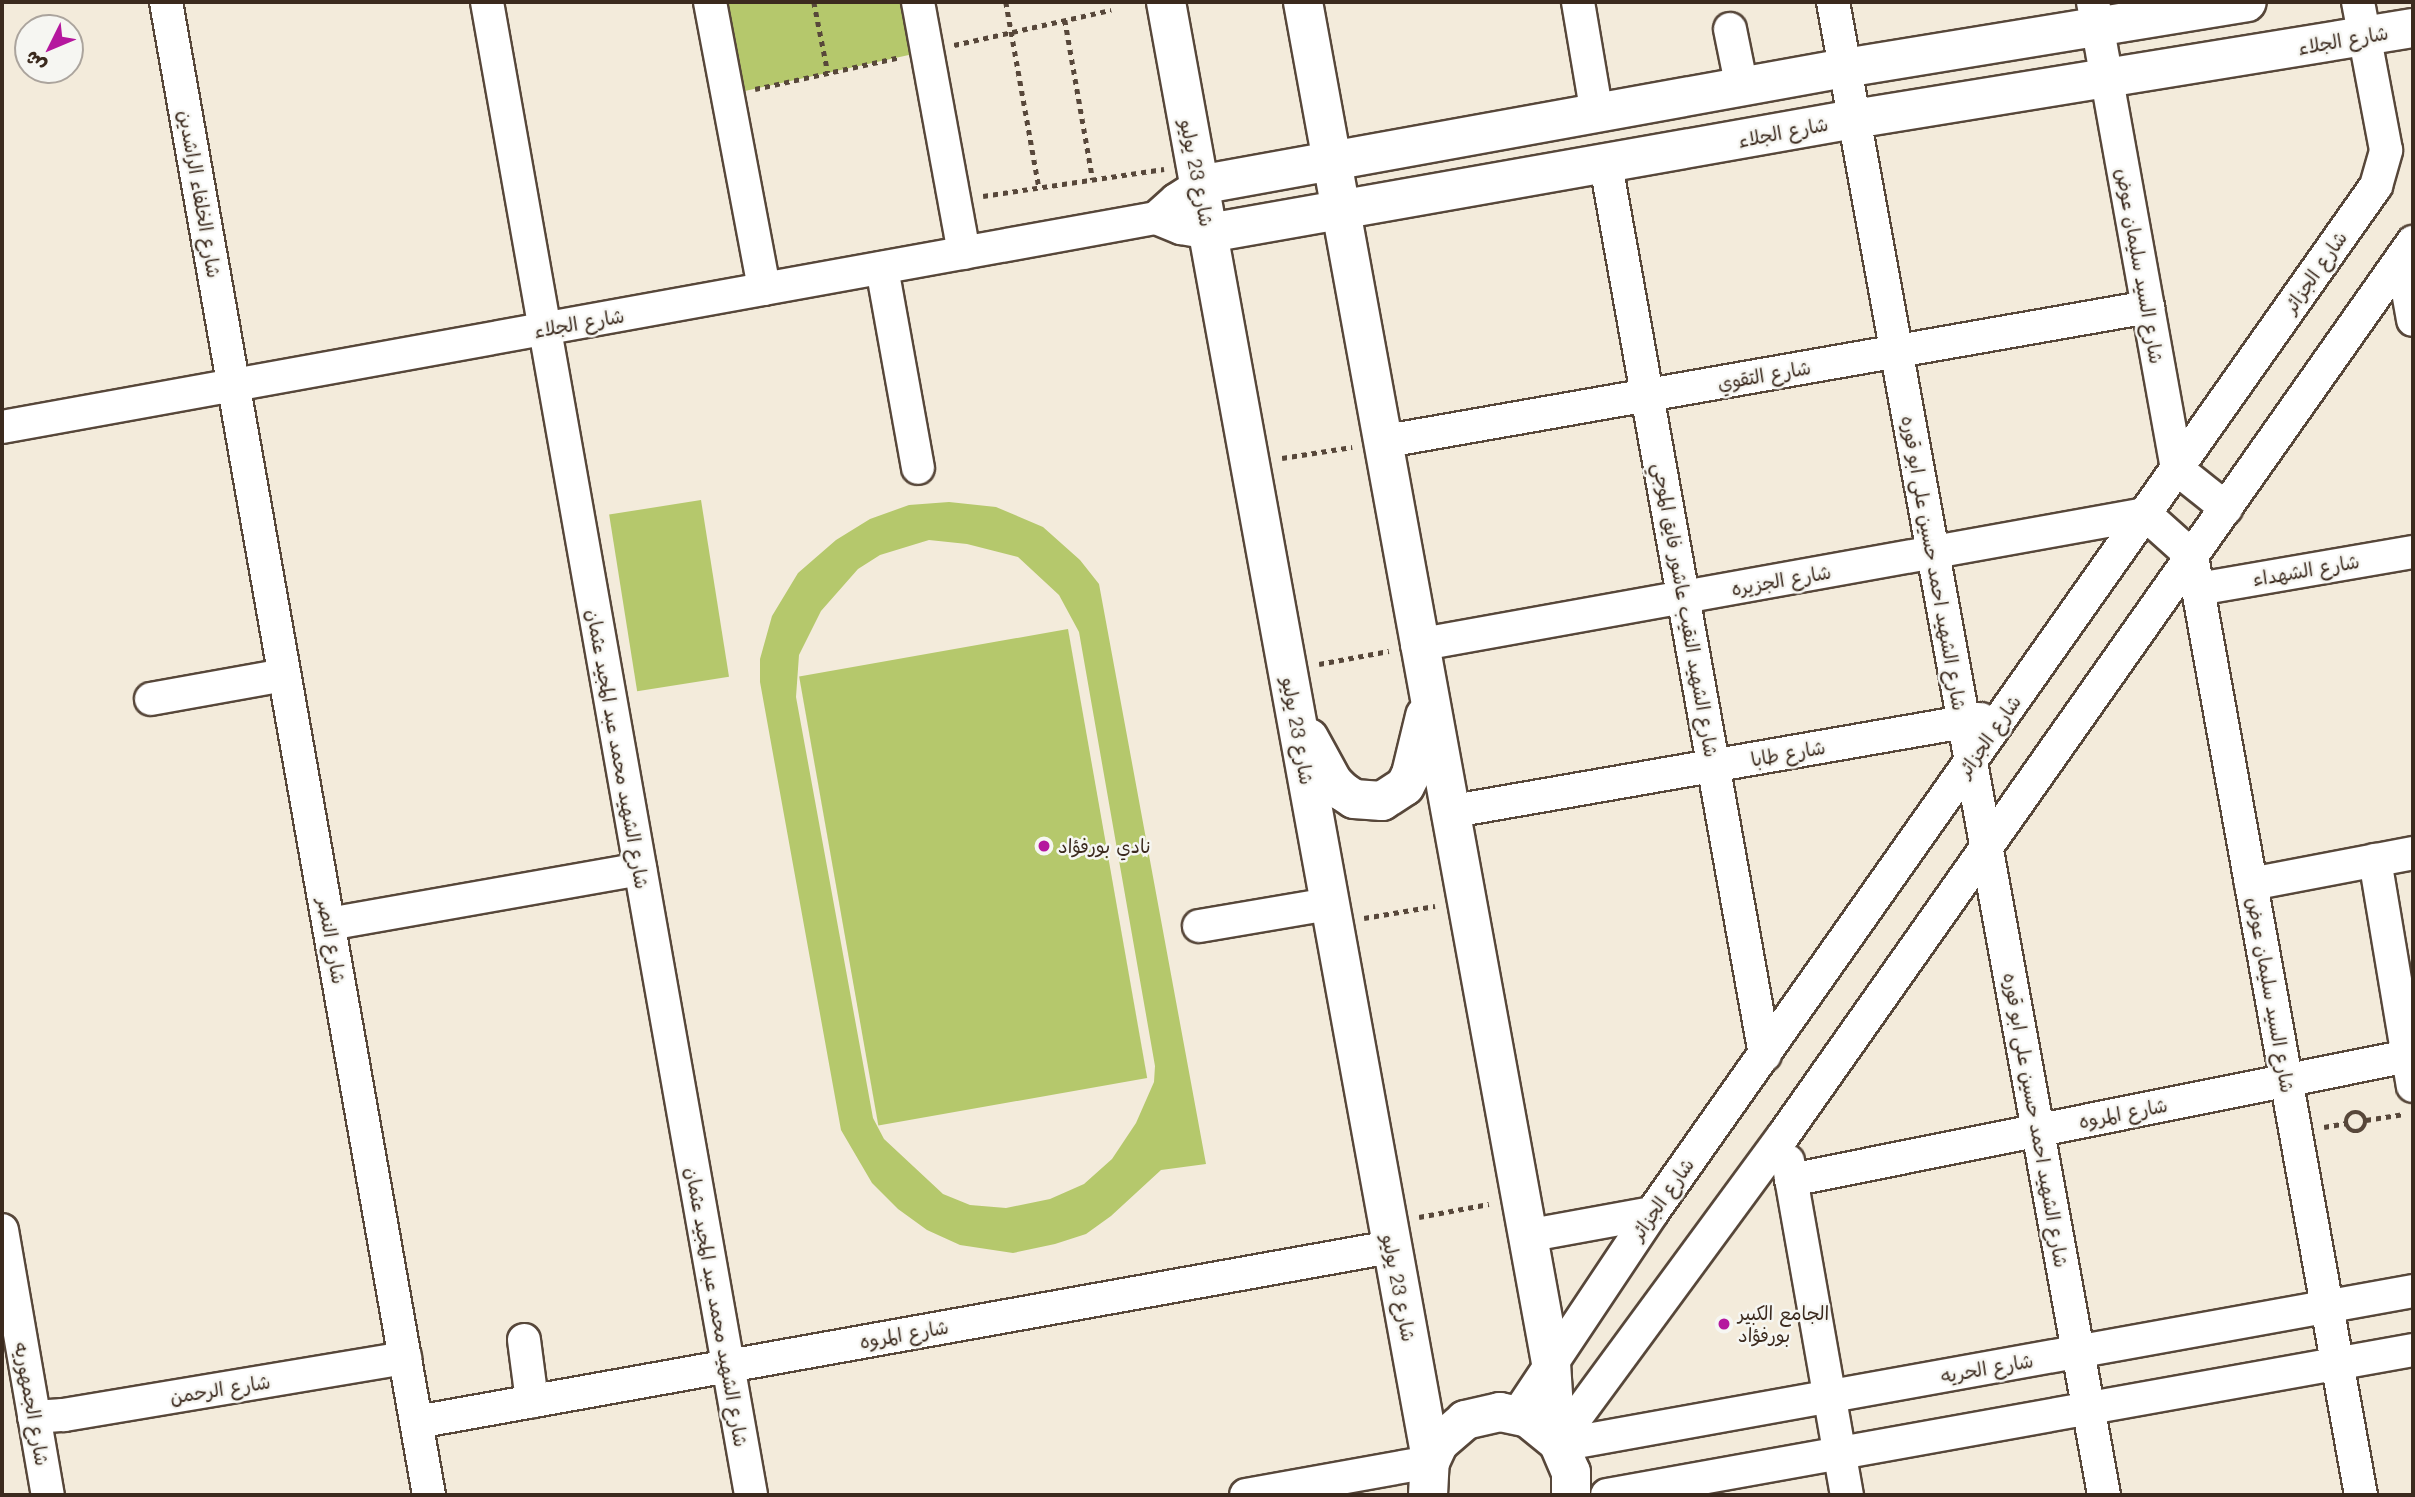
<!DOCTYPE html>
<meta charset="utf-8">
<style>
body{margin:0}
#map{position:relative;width:2415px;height:1497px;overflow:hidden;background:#f3ebdb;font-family:Mali,"Playpen Sans Arabic",sans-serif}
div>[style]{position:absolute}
.green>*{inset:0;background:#b5c86c;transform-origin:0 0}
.path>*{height:4.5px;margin-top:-2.25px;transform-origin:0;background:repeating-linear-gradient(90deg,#57473a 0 5px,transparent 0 10px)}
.path>.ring{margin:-2.25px;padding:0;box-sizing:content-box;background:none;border:4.5px solid #57473a;border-radius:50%}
.roads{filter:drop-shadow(2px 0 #57473a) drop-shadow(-2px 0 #57473a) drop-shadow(0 2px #57473a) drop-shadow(0 -2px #57473a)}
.minor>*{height:32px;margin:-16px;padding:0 16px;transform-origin:16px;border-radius:16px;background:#fff}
.major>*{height:38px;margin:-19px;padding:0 19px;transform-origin:19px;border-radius:19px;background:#fff}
.dots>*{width:19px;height:19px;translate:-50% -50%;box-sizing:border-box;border:4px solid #f6f6f2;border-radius:50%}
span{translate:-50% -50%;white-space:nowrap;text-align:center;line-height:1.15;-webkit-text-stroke:5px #f6f6f2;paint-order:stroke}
.street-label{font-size:19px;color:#3b2a1e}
.poi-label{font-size:19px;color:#3b2a1e}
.left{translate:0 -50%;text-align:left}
.frame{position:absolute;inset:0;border:4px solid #3b2a1e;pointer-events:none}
.north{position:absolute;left:14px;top:14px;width:70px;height:70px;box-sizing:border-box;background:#f6f6f2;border:2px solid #aba49d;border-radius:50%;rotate:227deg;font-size:19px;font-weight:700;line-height:28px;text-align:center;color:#3b2a1e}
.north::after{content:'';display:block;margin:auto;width:24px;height:32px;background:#b5179e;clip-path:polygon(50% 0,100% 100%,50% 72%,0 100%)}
</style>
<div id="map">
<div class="green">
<div style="clip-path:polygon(710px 2px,918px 2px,927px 51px,727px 95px)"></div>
<div style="left:701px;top:500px;width:179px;height:93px;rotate:81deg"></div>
<div style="clip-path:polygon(evenodd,949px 502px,996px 507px,1043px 527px,1080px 560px,1099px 584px,1206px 1164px,1161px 1170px,1111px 1216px,1086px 1234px,1055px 1244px,1013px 1253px,960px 1245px,927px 1230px,898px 1209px,872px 1183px,841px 1130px,760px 682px,760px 659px,772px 616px,798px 573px,836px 540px,870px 519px,909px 505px,949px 502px,929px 540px,967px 544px,1018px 557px,1059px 595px,1079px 632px,1155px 1066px,1154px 1082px,1136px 1123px,1112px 1159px,1084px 1184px,1050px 1199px,1006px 1208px,970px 1205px,943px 1194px,884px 1139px,873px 1118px,796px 697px,799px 655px,821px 611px,858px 569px,880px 555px,929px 540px)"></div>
<div style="left:1068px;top:629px;width:456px;height:273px;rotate:80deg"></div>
</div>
<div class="path">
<div style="left:814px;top:2px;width:72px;rotate:78.8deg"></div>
<div style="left:1006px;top:2px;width:189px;rotate:79.9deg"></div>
<div style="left:1065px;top:20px;width:162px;rotate:80.1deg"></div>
<div style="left:954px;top:45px;width:161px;rotate:-12.6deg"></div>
<div style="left:755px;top:89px;width:149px;rotate:-12.4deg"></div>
<div style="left:983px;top:196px;width:183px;rotate:-8.5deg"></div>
<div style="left:1282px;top:458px;width:71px;rotate:-8.9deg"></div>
<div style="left:1319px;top:664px;width:71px;rotate:-10.5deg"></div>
<div style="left:1364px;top:918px;width:72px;rotate:-9.6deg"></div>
<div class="ring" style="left:2346px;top:1112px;width:15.5px;height:15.5px"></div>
<div style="left:2366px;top:1120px;width:37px;rotate:-9deg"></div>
<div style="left:2324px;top:1127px;width:23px;rotate:-10deg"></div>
<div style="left:1419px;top:1217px;width:71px;rotate:-10.5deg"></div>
</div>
<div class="roads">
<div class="minor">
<div style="left:166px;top:2px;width:1516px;rotate:80.01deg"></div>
<div style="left:487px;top:2px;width:1516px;rotate:79.97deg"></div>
<div style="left:710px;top:2px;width:292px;rotate:79.3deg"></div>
<div style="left:918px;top:2px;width:255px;rotate:79.6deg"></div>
<div style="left:1578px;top:2px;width:114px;rotate:80.4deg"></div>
<div style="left:1833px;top:2px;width:1517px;rotate:79.71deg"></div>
<div style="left:2093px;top:2px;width:474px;rotate:79.8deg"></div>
<div style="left:2177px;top:469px;width:63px;rotate:38.5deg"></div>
<div style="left:1730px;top:29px;width:60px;rotate:78.5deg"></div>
<div style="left:1606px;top:165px;width:904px;rotate:79.87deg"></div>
<div style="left:1156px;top:218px;width:27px;rotate:-42deg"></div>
<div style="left:1176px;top:200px;width:27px;rotate:-33deg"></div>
<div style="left:2413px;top:256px;width:11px;rotate:170deg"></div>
<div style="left:2402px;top:258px;width:63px;rotate:79.9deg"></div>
<div style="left:882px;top:268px;width:203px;rotate:79.8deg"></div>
<div style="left:2px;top:427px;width:1173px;rotate:-10.27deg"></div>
<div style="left:1156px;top:218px;width:27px;rotate:22deg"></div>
<div style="left:1181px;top:228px;width:28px;rotate:10deg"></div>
<div style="left:1381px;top:442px;width:779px;rotate:-9.98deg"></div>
<div style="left:2198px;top:589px;width:218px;rotate:-9.8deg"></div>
<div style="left:1417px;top:645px;width:740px;rotate:-10.2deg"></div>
<div style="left:2145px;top:514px;width:63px;rotate:41.8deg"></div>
<div style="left:2192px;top:556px;width:954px;rotate:79.8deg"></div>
<div style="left:151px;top:699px;width:135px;rotate:-10.2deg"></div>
<div style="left:1448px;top:812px;width:541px;rotate:-9.9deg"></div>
<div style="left:2375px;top:860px;width:229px;rotate:80.5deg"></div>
<div style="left:2251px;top:884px;width:165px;rotate:-10.8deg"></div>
<div style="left:329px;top:924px;width:316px;rotate:-10deg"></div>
<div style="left:1199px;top:926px;width:132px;rotate:-9.6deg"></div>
<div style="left:1788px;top:1161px;width:339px;rotate:80deg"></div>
<div style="left:1791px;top:1180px;width:634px;rotate:-11.36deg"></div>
<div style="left:2px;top:1230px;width:269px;rotate:80.2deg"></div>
<div style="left:1526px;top:1236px;width:128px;rotate:-10.3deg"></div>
<div style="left:524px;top:1340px;width:62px;rotate:82.5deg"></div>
<div style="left:1518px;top:1414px;width:242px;rotate:-56.3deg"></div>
<div style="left:1652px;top:1213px;width:1257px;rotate:-54.82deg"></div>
<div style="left:2376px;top:186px;width:37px;rotate:-74deg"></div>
<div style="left:2386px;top:150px;width:151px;rotate:-100.7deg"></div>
<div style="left:34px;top:1417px;width:30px;rotate:-4deg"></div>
<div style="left:64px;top:1415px;width:346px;rotate:-9.5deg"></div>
<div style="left:417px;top:1422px;width:990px;rotate:-10.19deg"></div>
<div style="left:1558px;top:1442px;width:380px;rotate:-53.7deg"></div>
<div style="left:1783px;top:1136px;width:1094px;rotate:-54.83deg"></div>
<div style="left:1560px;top:1445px;width:867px;rotate:-10.23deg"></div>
<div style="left:1246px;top:1495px;width:187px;rotate:-10.2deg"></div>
<div style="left:1607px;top:1495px;width:819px;rotate:-10.2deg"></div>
</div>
<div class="major">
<div style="left:1166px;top:2px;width:1481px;rotate:79.69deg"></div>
<div style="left:1303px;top:2px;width:1383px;rotate:79.67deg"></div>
<div style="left:1551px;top:1363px;width:77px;rotate:86.3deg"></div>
<div style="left:1199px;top:185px;width:657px;rotate:-10.27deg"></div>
<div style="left:1845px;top:68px;width:407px;rotate:-9.3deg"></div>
<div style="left:1209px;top:233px;width:655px;rotate:-10.02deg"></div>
<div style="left:1854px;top:119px;width:566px;rotate:-9.25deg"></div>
<div style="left:1309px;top:738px;width:50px;rotate:61.4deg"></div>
<div style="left:1333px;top:782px;width:13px;rotate:45deg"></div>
<div style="left:1342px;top:791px;width:14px;rotate:34deg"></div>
<div style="left:1354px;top:799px;width:28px;rotate:4deg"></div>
<div style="left:1382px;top:801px;width:27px;rotate:-33deg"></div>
<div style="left:1405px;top:786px;width:13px;rotate:-63deg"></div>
<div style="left:1411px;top:774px;width:60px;rotate:-76.4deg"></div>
<div style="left:1428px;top:1495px;width:33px;rotate:-87deg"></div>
<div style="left:1430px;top:1462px;width:21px;rotate:-65deg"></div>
<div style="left:1439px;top:1443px;width:35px;rotate:-41deg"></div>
<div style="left:1465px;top:1420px;width:36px;rotate:-13deg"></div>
<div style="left:1500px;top:1412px;width:29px;rotate:12deg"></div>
<div style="left:1528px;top:1418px;width:38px;rotate:39deg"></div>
<div style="left:1558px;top:1442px;width:33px;rotate:67deg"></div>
<div style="left:1571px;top:1472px;width:23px;rotate:90deg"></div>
</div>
</div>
<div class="dots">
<div style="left:1044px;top:846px;background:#b5179e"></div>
<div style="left:1724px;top:1324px;background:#b5179e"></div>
</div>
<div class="street-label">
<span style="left:2343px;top:40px;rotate:-10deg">شارع الجلاء</span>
<span style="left:1783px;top:132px;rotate:-11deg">شارع الجلاء</span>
<span style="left:1197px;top:173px;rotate:79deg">شارع 23 يوليو</span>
<span style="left:200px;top:194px;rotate:80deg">شارع الخلفاء الراشدين</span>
<span style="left:2140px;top:266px;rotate:80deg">شارع السيد سليمان عوض</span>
<span style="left:2315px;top:272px;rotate:-55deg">شارع الجزائر</span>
<span style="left:579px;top:323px;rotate:-10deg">شارع الجلاء</span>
<span style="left:1764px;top:375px;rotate:-10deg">شارع التقوي</span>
<span style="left:1934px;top:563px;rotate:80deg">شارع الشهيد احمد حسين على ابو قوره</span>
<span style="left:2306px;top:570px;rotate:-10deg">شارع الشهداء</span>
<span style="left:1781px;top:580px;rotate:-10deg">شارع الجزيره</span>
<span style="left:1686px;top:610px;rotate:80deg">شارع الشهيد النقيب عاشور فايق الموجي</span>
<span style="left:1298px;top:731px;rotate:80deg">شارع 23 يوليو</span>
<span style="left:1989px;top:736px;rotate:-55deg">شارع الجزائر</span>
<span style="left:618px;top:749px;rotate:80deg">شارع الشهيد محمد عبد المجيد عثمان</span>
<span style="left:1788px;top:753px;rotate:-10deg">شارع طابا</span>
<span style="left:332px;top:941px;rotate:80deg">شارع النصر</span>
<span style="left:2271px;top:995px;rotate:80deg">شارع السيد سليمان عوض</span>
<span style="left:2123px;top:1113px;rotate:-11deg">شارع المروه</span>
<span style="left:2036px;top:1120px;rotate:80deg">شارع الشهيد احمد حسين على ابو قوره</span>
<span style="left:1662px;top:1199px;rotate:-55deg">شارع الجزائر</span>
<span style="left:1399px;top:1288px;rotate:79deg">شارع 23 يوليو</span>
<span style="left:717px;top:1307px;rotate:80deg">شارع الشهيد محمد عبد المجيد عثمان</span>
<span style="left:904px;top:1334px;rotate:-10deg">شارع المروه</span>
<span style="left:1987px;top:1368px;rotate:-10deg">شارع الحريه</span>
<span style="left:220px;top:1389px;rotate:-9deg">شارع الرحمن</span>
<span style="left:32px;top:1404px;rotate:80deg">شارع الجمهوريه</span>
</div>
<div class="poi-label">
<span class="left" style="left:1058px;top:846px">نادي بورفؤاد</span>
<span class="left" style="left:1738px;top:1324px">الجامع الكبير<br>بورفؤاد</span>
</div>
<div class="frame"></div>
<div class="north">ش</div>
</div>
